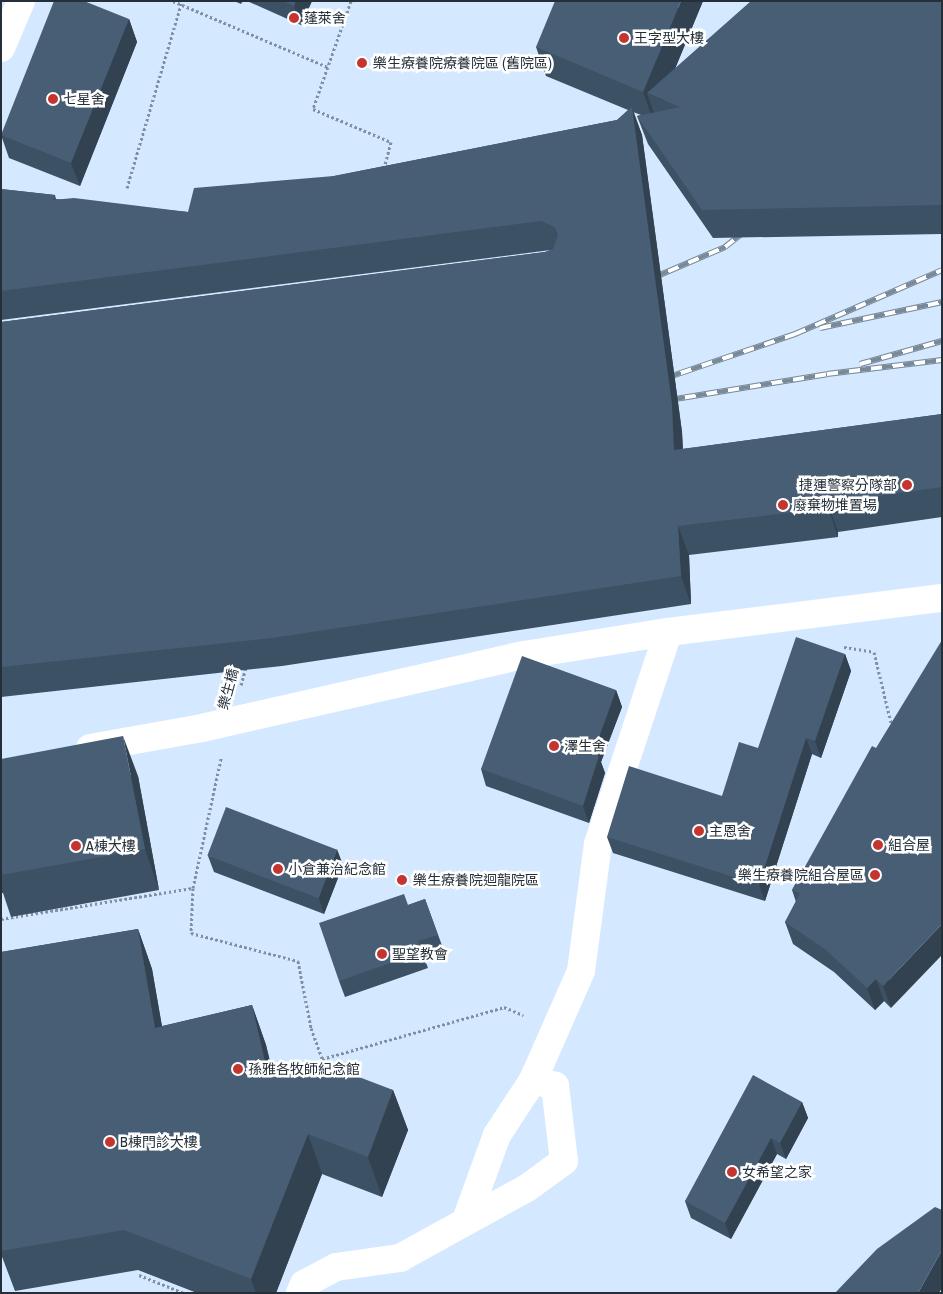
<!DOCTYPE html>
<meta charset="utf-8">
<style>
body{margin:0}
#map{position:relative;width:943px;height:1294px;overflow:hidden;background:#d4e9ff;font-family:"Archivo Narrow","Noto Sans TC",sans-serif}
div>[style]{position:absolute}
.path>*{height:3px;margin-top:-1.5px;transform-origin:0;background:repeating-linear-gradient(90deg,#8090a0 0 2.5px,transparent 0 5px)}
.minor>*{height:28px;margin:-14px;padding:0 14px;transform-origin:14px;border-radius:14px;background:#fff}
.rail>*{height:5.5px;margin-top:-2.75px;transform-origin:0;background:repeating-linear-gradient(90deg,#fff 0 11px,#798998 0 22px);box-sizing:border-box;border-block:1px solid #798998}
.wall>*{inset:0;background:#3d5164}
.shaded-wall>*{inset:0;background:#324251}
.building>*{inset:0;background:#475e74;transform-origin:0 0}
.dots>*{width:14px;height:14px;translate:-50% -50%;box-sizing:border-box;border:2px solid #fff;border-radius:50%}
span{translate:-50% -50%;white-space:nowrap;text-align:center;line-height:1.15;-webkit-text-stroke:5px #fff;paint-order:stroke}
.poi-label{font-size:14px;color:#242f39}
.left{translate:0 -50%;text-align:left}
.right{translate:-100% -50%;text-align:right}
.street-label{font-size:14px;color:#242f39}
.frame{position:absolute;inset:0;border:2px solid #242f39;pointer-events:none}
</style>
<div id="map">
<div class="path">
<div style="left:173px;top:1px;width:168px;rotate:23.1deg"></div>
<div style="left:351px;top:1px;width:114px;rotate:109.4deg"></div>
<div style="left:313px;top:109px;width:85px;rotate:22.9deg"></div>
<div style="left:391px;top:142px;width:28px;rotate:105deg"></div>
<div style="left:127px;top:188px;width:195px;rotate:-73.6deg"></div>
<div style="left:844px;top:647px;width:30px;rotate:9deg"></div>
<div style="left:874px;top:652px;width:77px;rotate:76.5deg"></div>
<div style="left:241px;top:685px;width:19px;rotate:-74deg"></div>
<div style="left:193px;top:888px;width:45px;rotate:92.5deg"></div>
<div style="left:191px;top:933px;width:111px;rotate:14.7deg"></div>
<div style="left:298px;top:961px;width:68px;rotate:79deg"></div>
<div style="left:311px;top:1028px;width:33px;rotate:70deg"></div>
<div style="left:322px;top:1059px;width:189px;rotate:-15.9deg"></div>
<div style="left:504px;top:1007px;width:21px;rotate:23deg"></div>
<div style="left:1px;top:919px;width:194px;rotate:-9.2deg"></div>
<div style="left:193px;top:888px;width:133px;rotate:-77.8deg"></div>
<div style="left:139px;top:1275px;width:48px;rotate:21.8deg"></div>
</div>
<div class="minor">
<div style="left:1px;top:48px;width:51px;rotate:-66.9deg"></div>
<div style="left:90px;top:748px;width:114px;rotate:-10.1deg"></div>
<div style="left:202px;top:728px;width:330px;rotate:-12.8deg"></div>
<div style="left:524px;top:655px;width:146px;rotate:-9.1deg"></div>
<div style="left:668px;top:632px;width:276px;rotate:-7.1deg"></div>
<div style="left:533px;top:1080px;width:119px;rotate:-66.2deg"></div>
<div style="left:581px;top:971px;width:128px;rotate:-82.4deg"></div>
<div style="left:598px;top:844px;width:223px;rotate:-71.7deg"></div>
<div style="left:300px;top:1293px;width:10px;rotate:-66deg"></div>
<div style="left:304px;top:1284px;width:36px;rotate:-28deg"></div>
<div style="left:336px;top:1267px;width:65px;rotate:-8deg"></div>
<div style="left:400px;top:1258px;width:145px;rotate:-28.9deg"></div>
<div style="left:527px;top:1188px;width:46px;rotate:-36.1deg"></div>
<div style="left:564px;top:1161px;width:76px;rotate:-96.8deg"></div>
<div style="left:555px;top:1086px;width:23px;rotate:-165deg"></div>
<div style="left:533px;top:1080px;width:66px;rotate:123.2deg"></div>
<div style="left:497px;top:1135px;width:90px;rotate:110deg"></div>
</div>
<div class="rail">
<div style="left:648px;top:280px;width:84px;rotate:-23.2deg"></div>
<div style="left:725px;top:247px;width:28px;rotate:-39deg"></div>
<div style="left:820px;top:328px;width:125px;rotate:-12deg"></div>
<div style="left:860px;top:364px;width:85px;rotate:-15.7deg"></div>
<div style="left:660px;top:380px;width:143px;rotate:-18.8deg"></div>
<div style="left:795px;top:334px;width:160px;rotate:-23.5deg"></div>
<div style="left:663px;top:401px;width:166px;rotate:-9.3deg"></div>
<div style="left:827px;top:374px;width:116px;rotate:-6.9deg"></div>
</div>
<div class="wall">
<div style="clip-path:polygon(234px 1px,243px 1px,241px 4px)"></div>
<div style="clip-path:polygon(247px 1px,312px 1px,301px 25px)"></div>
<div style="clip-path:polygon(703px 1px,675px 69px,942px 1px,942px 234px,713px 238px,648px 144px,637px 116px,641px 115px,633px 112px,642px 135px,682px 432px,683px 449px,942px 414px,942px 517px,838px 532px,838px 537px,689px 555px,691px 604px,282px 666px,1px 697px,1px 322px,545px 252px,551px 250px,1px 320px,1px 189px,55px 195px,56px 199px,188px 212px,334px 176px,617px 120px,628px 110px,546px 76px,536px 47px)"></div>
<div style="clip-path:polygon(129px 19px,137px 42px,80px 186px,9px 158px,1px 135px)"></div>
<div style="clip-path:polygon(845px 654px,851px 671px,821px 758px,812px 754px,765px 901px,613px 853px,607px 837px,722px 796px,758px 748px)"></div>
<div style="clip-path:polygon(616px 690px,622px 707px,601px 762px,605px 773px,589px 823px,486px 786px,481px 769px)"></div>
<div style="clip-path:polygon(876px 748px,891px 1008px,884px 1001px,875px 1010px,834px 972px,793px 944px,785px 922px,796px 902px,792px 890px)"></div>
<div style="clip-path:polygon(1px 759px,138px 776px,159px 890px,11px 917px,3px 893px,1px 893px)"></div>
<div style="clip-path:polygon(208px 856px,343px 865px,324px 914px,214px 872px)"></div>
<div style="clip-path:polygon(425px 899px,444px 951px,424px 957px,428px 968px,345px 997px,339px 981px,408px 905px)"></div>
<div style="clip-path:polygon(138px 929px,152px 969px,162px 1026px,252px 1005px,266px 1045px,273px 1074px,393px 1090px,408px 1130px,382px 1197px,322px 1174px,276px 1293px,197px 1293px,138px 1270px,15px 1291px,1px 1254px,1px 952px)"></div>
<div style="clip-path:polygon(802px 1102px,808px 1118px,786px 1159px,777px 1154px,731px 1239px,691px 1218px,685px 1201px)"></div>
</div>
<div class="shaded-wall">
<div style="clip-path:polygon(296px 1px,312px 1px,301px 25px,294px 6px)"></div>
<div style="clip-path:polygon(681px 1px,703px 1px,662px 100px,647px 93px,655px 116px,653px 120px,643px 92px)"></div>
<div style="clip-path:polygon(129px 19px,137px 42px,80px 186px,71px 163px)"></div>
<div style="clip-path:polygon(632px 107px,642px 135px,682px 432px,684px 479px,674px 450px)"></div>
<div style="clip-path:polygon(828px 503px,838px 532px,838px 537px,828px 508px)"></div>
<div style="clip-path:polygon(678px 526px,689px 555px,691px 604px,681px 576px)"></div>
<div style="clip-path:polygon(845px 654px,851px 671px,821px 758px,815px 741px)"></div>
<div style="clip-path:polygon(616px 690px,622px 707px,601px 762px,605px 773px,589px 823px,583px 806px,593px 754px)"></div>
<div style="clip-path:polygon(123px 736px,138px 776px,159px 890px,145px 849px)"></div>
<div style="clip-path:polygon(806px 738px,812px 754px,765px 901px,759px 885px)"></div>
<div style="clip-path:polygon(337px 849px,343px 865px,324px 914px,319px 898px)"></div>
<div style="clip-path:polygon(942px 924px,942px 955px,891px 1008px,883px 986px)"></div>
<div style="clip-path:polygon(138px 929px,152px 969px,169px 1068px,155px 1028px)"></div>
<div style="clip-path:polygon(876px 979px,884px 1001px,875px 1010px,867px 988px)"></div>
<div style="clip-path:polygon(252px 1005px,266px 1045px,283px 1115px,268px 1075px)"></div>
<div style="clip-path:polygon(393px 1090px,408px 1130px,382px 1197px,368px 1157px)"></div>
<div style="clip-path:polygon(802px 1102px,808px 1118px,786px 1159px,780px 1143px)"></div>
<div style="clip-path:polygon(308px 1134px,322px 1174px,276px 1293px,256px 1293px,251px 1279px)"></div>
<div style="clip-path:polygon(771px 1138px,777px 1154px,731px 1239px,725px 1223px)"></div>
<div style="clip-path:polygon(942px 1250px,942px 1288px,939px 1293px,918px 1293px)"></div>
</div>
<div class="building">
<div style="clip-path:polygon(54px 1px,84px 1px,129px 19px,71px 163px,1px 135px)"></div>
<div style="clip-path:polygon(283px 1px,296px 1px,294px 6px)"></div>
<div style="clip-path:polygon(555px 1px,681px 1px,643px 92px,536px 47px)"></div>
<div style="clip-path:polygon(751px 1px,942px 1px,942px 205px,702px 210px,637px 116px,680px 107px,647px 93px)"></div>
<div style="clip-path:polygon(632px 107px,672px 404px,674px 450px,942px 414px,942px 487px,828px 503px,828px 508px,678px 526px,681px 576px,272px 638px,1px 667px,1px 322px,545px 252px,553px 249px,558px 235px,555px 227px,541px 221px,1px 291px,1px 189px,55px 195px,53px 200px,74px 198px,188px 212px,194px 188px,334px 176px,617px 120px)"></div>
<div style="clip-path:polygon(796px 637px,845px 654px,815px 741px,806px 738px,759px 885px,607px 837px,629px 766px,722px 796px,739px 742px,758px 748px)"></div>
<div style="clip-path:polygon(942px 640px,942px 924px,883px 986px,876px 979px,867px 988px,826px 950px,785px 922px,800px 893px,792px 890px,872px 746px,876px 748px)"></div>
<div style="clip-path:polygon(522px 656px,616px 690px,593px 754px,599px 756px,583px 806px,481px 769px)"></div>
<div style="clip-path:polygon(123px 736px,145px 849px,1px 875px,1px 759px)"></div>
<div style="left:226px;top:807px;width:119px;height:52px;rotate:21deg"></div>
<div style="clip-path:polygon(404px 894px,408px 905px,425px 899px,438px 935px,418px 941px,422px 952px,339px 981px,319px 923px)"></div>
<div style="clip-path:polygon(138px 929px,155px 1028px,252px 1005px,268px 1075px,317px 1061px,393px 1090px,368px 1157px,308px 1134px,251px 1279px,124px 1230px,1px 1251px,1px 952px)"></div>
<div style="clip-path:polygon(753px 1075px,802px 1102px,780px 1143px,771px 1138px,725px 1223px,685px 1201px)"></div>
<div style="clip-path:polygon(935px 1207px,942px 1210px,942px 1250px,918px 1293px,835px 1293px,877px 1249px)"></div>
</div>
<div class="dots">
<div style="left:294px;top:18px;background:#c3352e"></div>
<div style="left:624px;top:38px;background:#c3352e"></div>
<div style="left:362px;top:63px;background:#c3352e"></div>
<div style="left:53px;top:99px;background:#c3352e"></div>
<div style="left:907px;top:485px;background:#c3352e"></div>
<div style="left:783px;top:505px;background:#c3352e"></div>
<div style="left:554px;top:746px;background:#c3352e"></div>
<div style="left:699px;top:831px;background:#c3352e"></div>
<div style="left:878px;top:845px;background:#c3352e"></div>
<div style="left:76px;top:846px;background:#c3352e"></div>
<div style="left:278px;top:869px;background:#c3352e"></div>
<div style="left:875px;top:875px;background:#c3352e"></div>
<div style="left:402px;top:880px;background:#c3352e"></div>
<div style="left:382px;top:954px;background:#c3352e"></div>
<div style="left:238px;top:1069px;background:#c3352e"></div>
<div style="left:110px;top:1142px;background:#c3352e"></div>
<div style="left:732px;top:1172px;background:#c3352e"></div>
</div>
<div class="poi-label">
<span class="left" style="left:304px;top:18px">蓬萊舍</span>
<span class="left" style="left:634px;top:38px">王字型大樓</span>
<span class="left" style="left:373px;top:63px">樂生療養院療養院區 (舊院區)</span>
<span class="left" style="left:63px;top:99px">七星舍</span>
<span class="right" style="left:897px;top:485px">捷運警察分隊部</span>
<span class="left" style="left:793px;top:505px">廢棄物堆置場</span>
<span class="left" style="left:564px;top:746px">澤生舍</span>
<span class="left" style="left:709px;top:831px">主恩舍</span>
<span class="left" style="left:888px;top:845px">組合屋</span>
<span class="left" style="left:86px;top:846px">A棟大樓</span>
<span class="left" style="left:288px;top:869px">小倉兼治紀念館</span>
<span class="right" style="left:864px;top:875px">樂生療養院組合屋區</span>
<span class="left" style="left:413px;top:880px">樂生療養院迴龍院區</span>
<span class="left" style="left:392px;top:954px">聖望教會</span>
<span class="left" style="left:248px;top:1069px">孫雅各牧師紀念館</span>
<span class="left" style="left:120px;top:1142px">B棟門診大樓</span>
<span class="left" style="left:742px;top:1172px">女希望之家</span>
</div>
<div class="street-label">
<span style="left:228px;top:689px;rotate:-75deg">樂生橋</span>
</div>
<div class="frame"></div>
</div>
